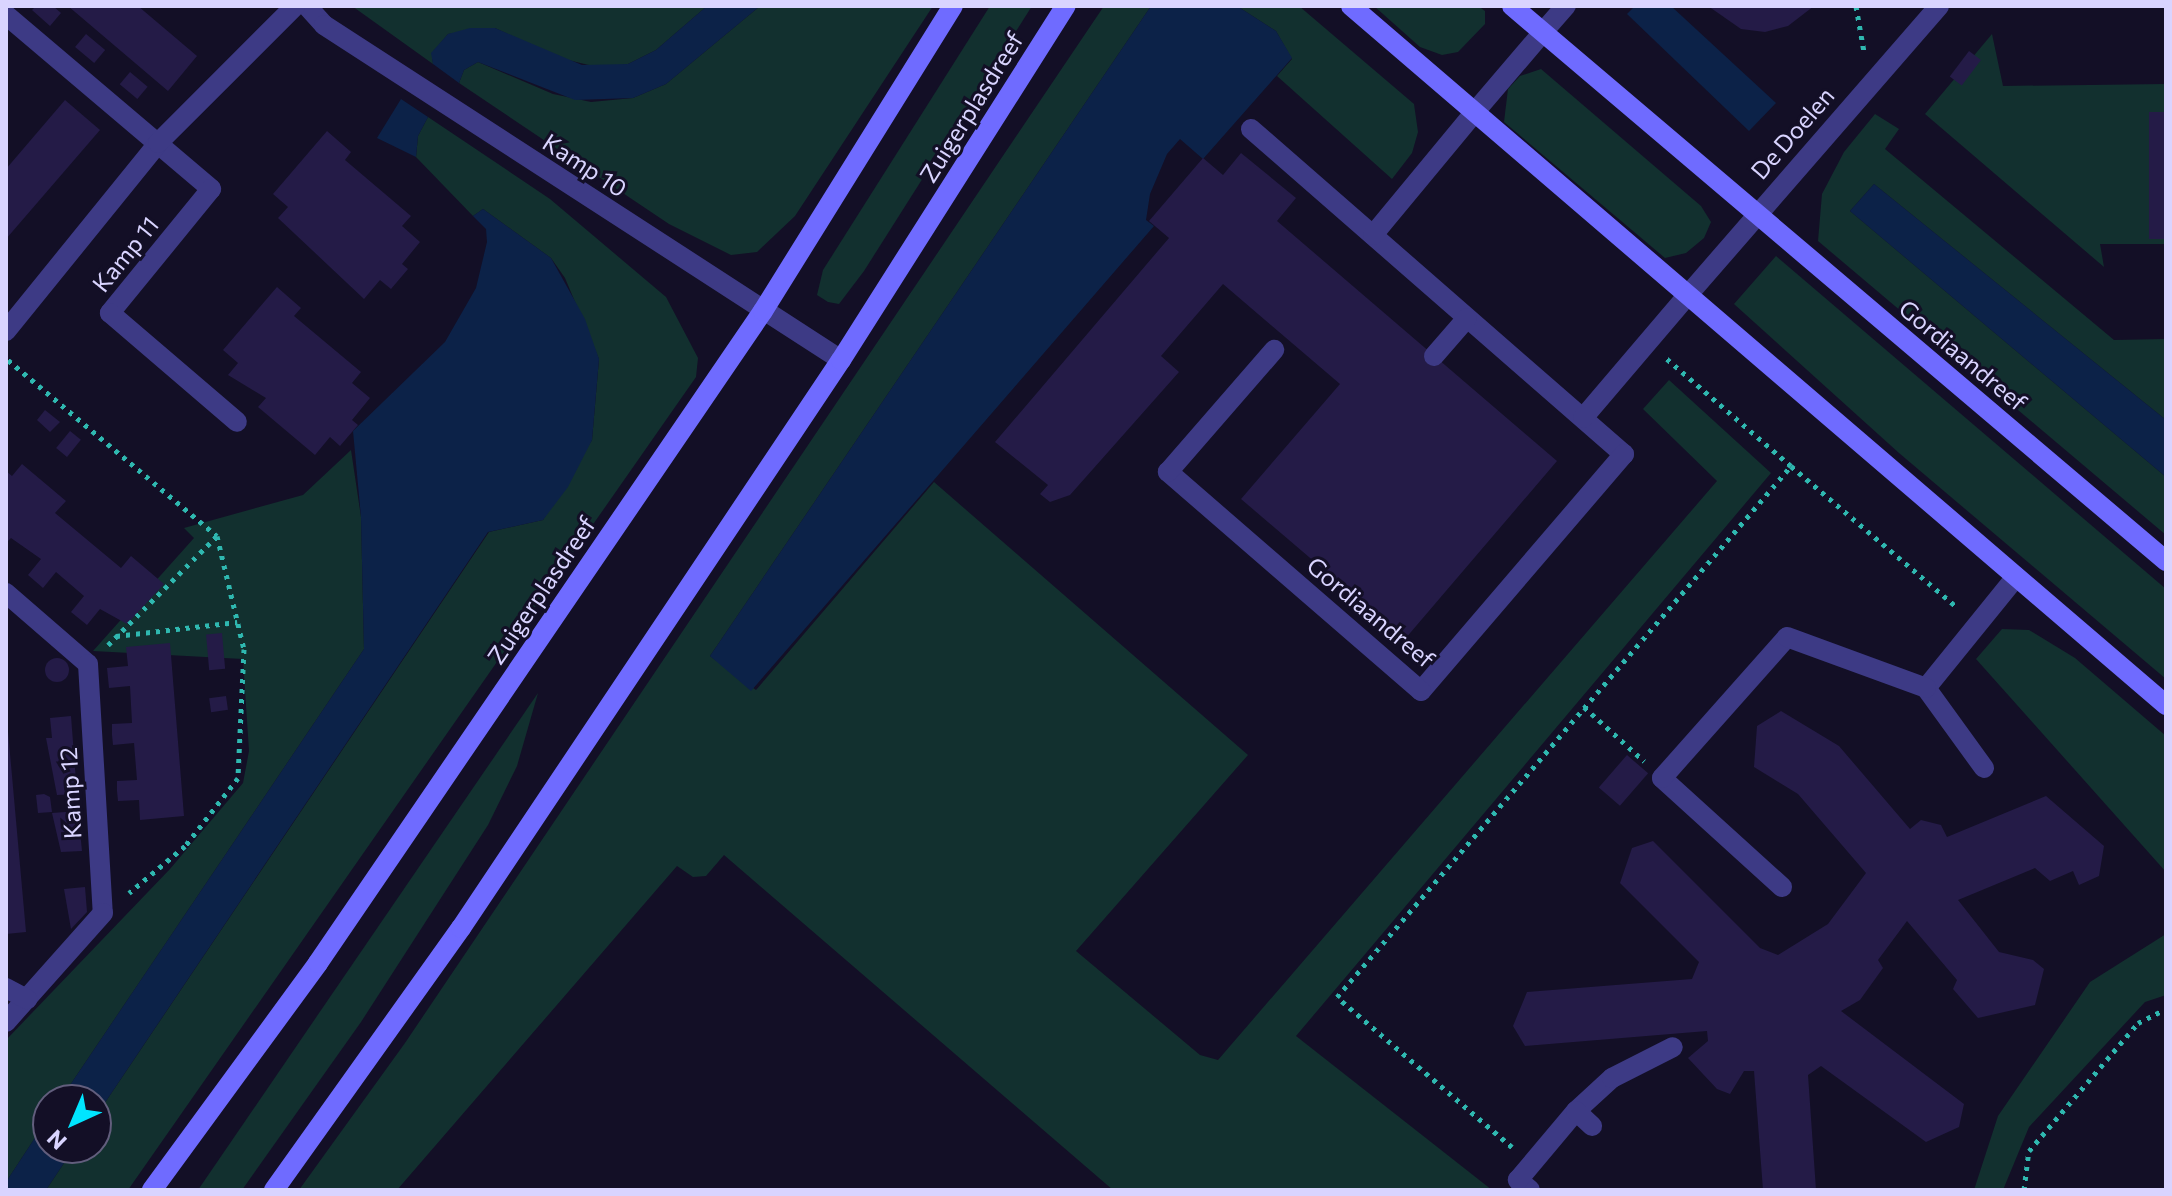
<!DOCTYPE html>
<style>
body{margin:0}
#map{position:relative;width:2172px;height:1196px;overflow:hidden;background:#130f26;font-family:Commissioner,sans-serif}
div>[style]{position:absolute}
.green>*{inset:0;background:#12302f}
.water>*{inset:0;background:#0c2248}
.building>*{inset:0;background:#241b47;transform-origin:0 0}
.round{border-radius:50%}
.path>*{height:5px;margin-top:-2.5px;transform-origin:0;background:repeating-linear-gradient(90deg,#2fb8b0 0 4px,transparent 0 10px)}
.lane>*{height:20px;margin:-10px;padding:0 10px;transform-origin:10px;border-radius:10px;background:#3d3a85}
.street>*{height:20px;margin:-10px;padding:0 10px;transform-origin:10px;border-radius:10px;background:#3d3a85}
.secondary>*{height:20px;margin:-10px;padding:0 10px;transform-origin:10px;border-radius:10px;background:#6f6bff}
span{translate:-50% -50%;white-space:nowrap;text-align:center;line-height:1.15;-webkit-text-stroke:6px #130f26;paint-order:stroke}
.street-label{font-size:24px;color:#d9d4ff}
.frame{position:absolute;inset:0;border:8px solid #d9d4ff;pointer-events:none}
.north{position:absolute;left:32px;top:1084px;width:80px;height:80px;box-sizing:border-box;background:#130f26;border:2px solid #625e7d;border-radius:50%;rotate:224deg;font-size:22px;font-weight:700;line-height:32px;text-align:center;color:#d9d4ff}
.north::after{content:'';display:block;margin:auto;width:28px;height:36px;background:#00e5ff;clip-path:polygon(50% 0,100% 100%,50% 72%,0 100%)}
</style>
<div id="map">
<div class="green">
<div style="clip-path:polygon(352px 6px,707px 6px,656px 50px,628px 64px,601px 68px,560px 58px,495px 28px,448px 34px,432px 53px,433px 64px)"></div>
<div style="clip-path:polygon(760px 6px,933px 6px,795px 216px,757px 252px,731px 255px,669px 224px,459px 83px,464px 70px,478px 62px,553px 94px,591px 102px,633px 98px,666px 84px)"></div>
<div style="clip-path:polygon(990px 6px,1032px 6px,864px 271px,839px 304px,828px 302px,817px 295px,823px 270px)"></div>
<div style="clip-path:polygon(1104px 6px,1151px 6px,710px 656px,756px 690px,934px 482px,1248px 755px,1076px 951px,1200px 1055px,1218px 1060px,1717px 481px,1643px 409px,1669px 380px,1771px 473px,1296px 1036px,1492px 1190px,1113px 1190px,724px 855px,706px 876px,693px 877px,677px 866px,397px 1190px,299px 1190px,405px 1043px)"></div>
<div style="clip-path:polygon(1237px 6px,1299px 6px,1414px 104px,1418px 132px,1412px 153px,1392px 179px,1277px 76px,1292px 59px,1276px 31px)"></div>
<div style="clip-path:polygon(1374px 6px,1478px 6px,1485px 11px,1485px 24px,1458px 52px,1442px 55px,1420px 47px)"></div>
<div style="clip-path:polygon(1992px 34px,2003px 86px,2166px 84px,2166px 244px,2100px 244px,2104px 267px,1925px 114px)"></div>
<div style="clip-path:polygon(1541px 69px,1701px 206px,1711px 222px,1704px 238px,1686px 253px,1665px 258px,1504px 122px,1508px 89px,1520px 76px)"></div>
<div style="clip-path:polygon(1875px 114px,1899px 129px,1885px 149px,2114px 340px,2166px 339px,2166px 420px,1874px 184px,1850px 211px,2166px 477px,2166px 535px,1818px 241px,1822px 194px,1844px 152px)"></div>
<div style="clip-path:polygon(428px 117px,550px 199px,666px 297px,698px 358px,696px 377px,128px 1190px,46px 1190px,74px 1148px,96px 1148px,96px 1116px,489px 532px,543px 520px,592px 440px,599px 359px,565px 278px,551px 258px,483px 209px,473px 216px,416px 157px,418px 136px)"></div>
<div style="clip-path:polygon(1776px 256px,2166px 589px,2166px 679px,1899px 453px,1734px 304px)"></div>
<div style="clip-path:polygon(351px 450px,361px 517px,364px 649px,60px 1100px,48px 1100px,48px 1118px,6px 1182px,6px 1040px,170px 869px,243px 783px,249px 751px,243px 659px,93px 651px,194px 538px,184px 528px,303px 495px)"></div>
<div style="clip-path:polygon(2002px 629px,2029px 630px,2075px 658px,2166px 736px,2166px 872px,1976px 659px)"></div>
<div style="clip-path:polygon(538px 693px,517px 766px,488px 825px,361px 1022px,242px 1190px,198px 1190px)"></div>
<div style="clip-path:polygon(2166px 934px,2166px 995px,2145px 1002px,2029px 1127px,2003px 1190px,1974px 1190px,1998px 1116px,2090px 982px)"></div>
</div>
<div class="water">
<div style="clip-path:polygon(707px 6px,760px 6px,666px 84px,633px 98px,575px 100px,478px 62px,464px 70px,459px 83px,433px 64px,431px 53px,448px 34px,470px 28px,495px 28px,582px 65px,628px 64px,656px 50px)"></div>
<div style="clip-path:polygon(1151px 6px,1237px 6px,1276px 31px,1292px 58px,1203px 159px,1180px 139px,1167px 154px,1150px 194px,1146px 220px,1154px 226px,751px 691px,710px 656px)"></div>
<div style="clip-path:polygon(1635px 6px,1671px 6px,1776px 103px,1749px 131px,1627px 14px)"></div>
<div style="clip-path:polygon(401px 99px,428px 117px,418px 136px,416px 157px,377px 138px)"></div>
<div style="clip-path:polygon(1874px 184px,2166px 420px,2166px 477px,1850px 211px)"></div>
<div style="clip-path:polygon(483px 209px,551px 258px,585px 319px,599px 359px,592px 440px,568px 487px,543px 520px,488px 532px,96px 1116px,96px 1100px,60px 1100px,364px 649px,361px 517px,353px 431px,445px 342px,476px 288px,487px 242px,486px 229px,473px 216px)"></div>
<div style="clip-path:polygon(48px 1118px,48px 1148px,74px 1148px,46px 1190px,6px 1190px,6px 1182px)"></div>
</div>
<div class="building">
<div style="clip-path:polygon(36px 6px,53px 6px,61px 13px,50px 26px,32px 10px)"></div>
<div style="clip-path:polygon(68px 6px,138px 6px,197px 56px,168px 91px)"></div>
<div style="clip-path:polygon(1708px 6px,1814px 6px,1788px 26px,1765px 32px,1741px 29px)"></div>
<div style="left:86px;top:34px;width:25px;height:17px;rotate:40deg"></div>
<div style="left:1969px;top:51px;width:15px;height:32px;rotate:37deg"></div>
<div style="left:130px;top:72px;width:23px;height:16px;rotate:40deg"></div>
<div style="clip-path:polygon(65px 100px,100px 130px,6px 239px,6px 169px)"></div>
<div style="left:2149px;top:112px;width:17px;height:127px"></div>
<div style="clip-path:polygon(327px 131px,351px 152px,345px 160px,411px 216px,402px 226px,420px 242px,402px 264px,408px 269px,391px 289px,380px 280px,364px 299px,278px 218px,288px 207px,273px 194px)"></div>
<div style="clip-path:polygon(1241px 153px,1296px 198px,1277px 221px,1557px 461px,1405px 639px,1241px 499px,1340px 384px,1223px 284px,1161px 356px,1179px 372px,1070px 495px,1050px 502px,1040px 494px,1048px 485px,995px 442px,1169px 238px,1149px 221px,1203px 158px,1223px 175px)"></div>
<div style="clip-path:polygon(277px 287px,301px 308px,294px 316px,361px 372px,352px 383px,370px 398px,352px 420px,358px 425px,340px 446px,330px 437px,315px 455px,258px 407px,266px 398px,228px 375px,238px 363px,223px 350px)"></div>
<div style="clip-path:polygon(45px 410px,60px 422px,50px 432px,37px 420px)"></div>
<div style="left:70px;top:431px;width:14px;height:22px;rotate:39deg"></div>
<div style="clip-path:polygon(22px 464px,66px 501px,55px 513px,121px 568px,131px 556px,164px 584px,127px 624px,100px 609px,87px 625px,71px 612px,84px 596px,56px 572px,43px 588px,28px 575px,41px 559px,11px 538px,6px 543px,6px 471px,12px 476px)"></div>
<div style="left:222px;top:633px;width:36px;height:16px;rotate:85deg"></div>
<div style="clip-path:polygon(170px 643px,184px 816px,140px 820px,139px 800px,118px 801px,117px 791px,117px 781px,137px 780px,134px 743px,113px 745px,112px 735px,112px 724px,132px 723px,130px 686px,109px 688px,107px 668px,128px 666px,126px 647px)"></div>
<div class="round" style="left:45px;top:658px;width:24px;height:24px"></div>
<div style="left:226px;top:696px;width:14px;height:17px;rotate:82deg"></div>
<div style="clip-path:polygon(6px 709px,26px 932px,6px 934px)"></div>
<div style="clip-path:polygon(1781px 711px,1839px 746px,1910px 829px,1921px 820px,1941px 825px,1947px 837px,2046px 796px,2104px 846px,2099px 876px,2079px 885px,2073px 871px,2050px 881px,2035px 868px,1958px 900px,1999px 952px,2033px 960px,2044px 969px,2035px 1005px,1978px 1018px,1953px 989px,1957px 980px,1907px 921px,1878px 960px,1883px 968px,1860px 1000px,1841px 1011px,1964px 1104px,1959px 1127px,1926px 1142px,1821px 1066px,1808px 1075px,1816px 1190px,1763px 1190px,1754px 1071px,1744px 1071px,1730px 1094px,1717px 1089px,1688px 1058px,1708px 1041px,1707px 1031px,1525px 1046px,1513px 1026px,1527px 992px,1692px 979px,1699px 962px,1620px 883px,1632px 848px,1653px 841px,1760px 948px,1778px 955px,1828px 924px,1866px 873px,1798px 794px,1754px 767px,1757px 726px)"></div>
<div style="clip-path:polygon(71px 716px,77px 794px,57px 795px,46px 738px,52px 738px,50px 718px)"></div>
<div style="left:1627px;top:755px;width:28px;height:43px;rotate:41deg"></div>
<div style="clip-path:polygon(44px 794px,50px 797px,52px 812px,38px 813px,36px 795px)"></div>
<div style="clip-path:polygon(78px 811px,82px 851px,61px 852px,52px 813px)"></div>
<div style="clip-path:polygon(85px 887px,87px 912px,71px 929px,64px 889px)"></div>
</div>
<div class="path">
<div style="left:1856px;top:6px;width:47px;rotate:80.1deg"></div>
<div style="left:8px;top:360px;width:273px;rotate:40.1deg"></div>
<div style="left:217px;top:536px;width:116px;rotate:76.6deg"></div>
<div style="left:244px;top:649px;width:129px;rotate:92.7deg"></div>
<div style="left:238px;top:778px;width:86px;rotate:127.9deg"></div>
<div style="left:185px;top:846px;width:73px;rotate:140deg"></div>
<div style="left:1791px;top:466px;width:219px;rotate:40.4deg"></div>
<div style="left:116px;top:636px;width:122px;rotate:-6.6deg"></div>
<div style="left:108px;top:645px;width:154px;rotate:-45deg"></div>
<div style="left:1584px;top:707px;width:81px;rotate:42deg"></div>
<div style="left:1512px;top:1147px;width:230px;rotate:-139.4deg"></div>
<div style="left:1337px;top:997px;width:699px;rotate:-49.47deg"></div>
<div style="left:1791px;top:466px;width:165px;rotate:-139.2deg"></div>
<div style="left:2024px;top:1190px;width:39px;rotate:-83deg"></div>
<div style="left:2029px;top:1151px;width:168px;rotate:-49.6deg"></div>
<div style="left:2138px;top:1023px;width:31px;rotate:-27deg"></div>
</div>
<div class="lane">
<div style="left:1543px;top:32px;width:35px;rotate:-49deg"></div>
<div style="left:1251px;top:129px;width:495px;rotate:41.1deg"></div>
<div style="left:1624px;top:454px;width:312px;rotate:130.6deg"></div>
<div style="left:1421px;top:691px;width:335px;rotate:-139.1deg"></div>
<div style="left:1168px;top:472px;width:162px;rotate:-49deg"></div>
<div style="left:1373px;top:235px;width:157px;rotate:-50.4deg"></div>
<div style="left:1434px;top:356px;width:50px;rotate:-49deg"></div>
<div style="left:1583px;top:418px;width:160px;rotate:-49.6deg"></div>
</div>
<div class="street">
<div style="left:307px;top:6px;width:25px;rotate:48deg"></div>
<div style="left:324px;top:25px;width:616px;rotate:32.94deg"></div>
<div style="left:6px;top:15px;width:269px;rotate:40.3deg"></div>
<div style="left:211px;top:189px;width:160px;rotate:129.2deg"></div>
<div style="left:110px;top:313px;width:167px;rotate:40.6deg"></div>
<div style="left:1473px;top:114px;width:108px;rotate:-49.5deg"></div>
<div style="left:1687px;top:296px;width:384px;rotate:-49deg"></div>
<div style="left:6px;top:331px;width:242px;rotate:-51deg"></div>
<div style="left:158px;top:143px;width:194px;rotate:-45deg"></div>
<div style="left:6px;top:593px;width:108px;rotate:40.9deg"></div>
<div style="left:88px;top:664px;width:249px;rotate:86.6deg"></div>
<div style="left:103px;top:913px;width:146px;rotate:131.7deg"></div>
<div style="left:1984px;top:768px;width:99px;rotate:-125.9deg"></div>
<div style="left:1926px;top:688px;width:143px;rotate:-51deg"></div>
<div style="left:1782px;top:887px;width:162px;rotate:-137.8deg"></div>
<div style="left:1662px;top:778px;width:188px;rotate:-48.4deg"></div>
<div style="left:1787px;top:637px;width:148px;rotate:20.1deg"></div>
<div style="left:6px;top:988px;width:24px;rotate:28deg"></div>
<div style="left:1576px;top:1111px;width:49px;rotate:-42.5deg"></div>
<div style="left:1612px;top:1078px;width:68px;rotate:-26.9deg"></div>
<div style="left:1530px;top:1190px;width:16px;rotate:-140deg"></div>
<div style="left:1518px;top:1180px;width:90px;rotate:-50deg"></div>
<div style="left:1576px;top:1111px;width:22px;rotate:43deg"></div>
</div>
<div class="secondary">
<div style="left:1351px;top:6px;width:1074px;rotate:40.62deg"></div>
<div style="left:1512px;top:6px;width:858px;rotate:40.32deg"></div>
<div style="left:152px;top:1190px;width:281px;rotate:-53.8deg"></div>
<div style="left:318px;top:963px;width:789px;rotate:-55.69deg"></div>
<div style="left:763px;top:311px;width:359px;rotate:-58.1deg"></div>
<div style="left:274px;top:1190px;width:322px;rotate:-54.5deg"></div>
<div style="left:461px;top:928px;width:683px;rotate:-56.22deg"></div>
<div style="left:841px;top:360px;width:419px;rotate:-57.6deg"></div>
</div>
<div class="street-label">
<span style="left:971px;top:107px;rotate:-58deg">Zuigerplasdreef</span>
<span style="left:1792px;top:133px;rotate:-49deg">De Doelen</span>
<span style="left:585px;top:165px;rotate:33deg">Kamp 10</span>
<span style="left:125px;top:254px;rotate:-51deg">Kamp 11</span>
<span style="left:1963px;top:355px;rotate:40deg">Gordiaandreef</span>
<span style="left:541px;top:590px;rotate:-56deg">Zuigerplasdreef</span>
<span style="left:1371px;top:612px;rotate:40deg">Gordiaandreef</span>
<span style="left:70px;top:793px;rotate:-93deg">Kamp 12</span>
</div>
<div class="frame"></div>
<div class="north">N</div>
</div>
